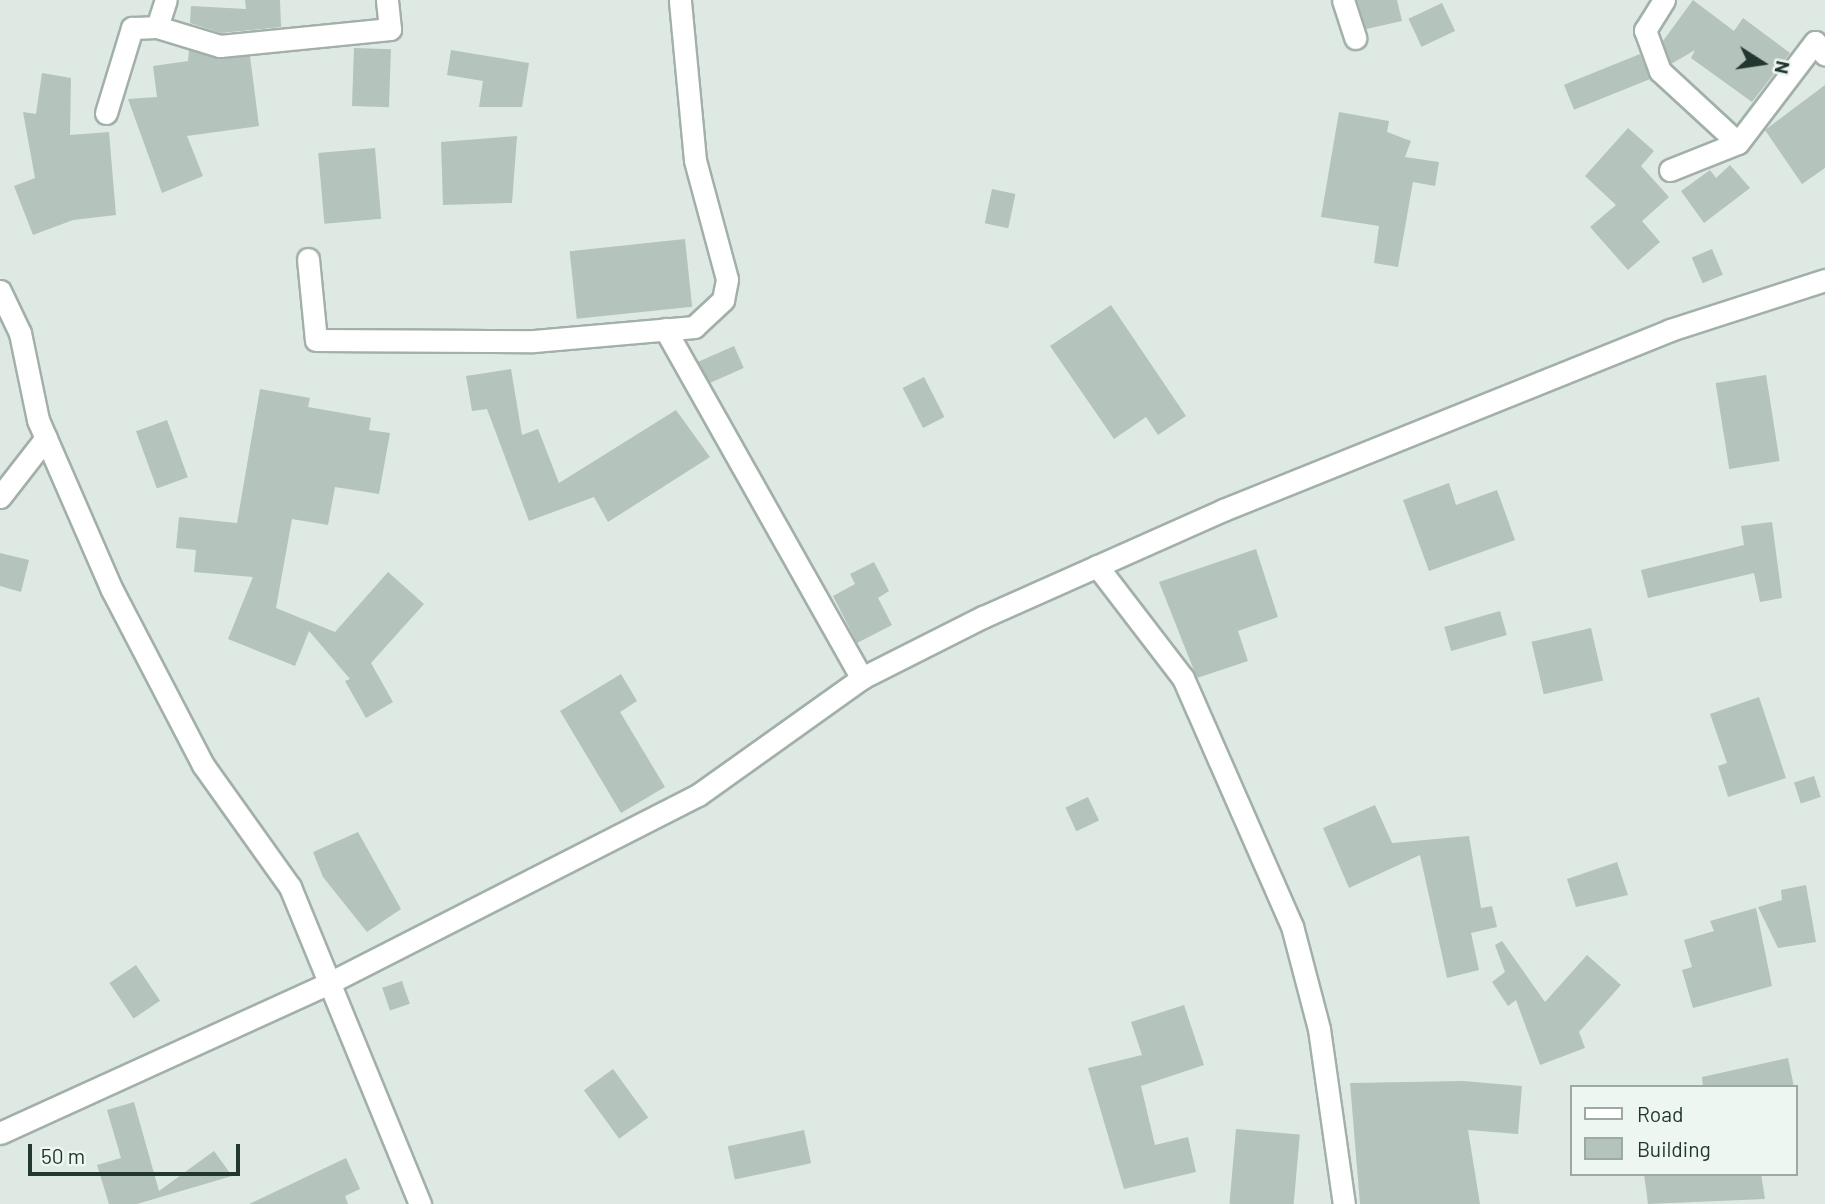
<!DOCTYPE html>
<style>
body{margin:0}
#map{position:relative;width:1825px;height:1204px;overflow:hidden;background:#dee9e3;font-family:Barlow,sans-serif}
div>[style]{position:absolute}
.building>*{inset:0;background:#b4c3bc;transform-origin:0 0}
.roads{filter:drop-shadow(2px 0 #a2b0a9) drop-shadow(-2px 0 #a2b0a9) drop-shadow(0 2px #a2b0a9) drop-shadow(0 -2px #a2b0a9)}
.minor>*{height:21px;margin:-10.5px;padding:0 10.5px;transform-origin:10.5px;border-radius:10.5px;background:#fff}
span{translate:-50% -50%;white-space:nowrap;text-align:center;line-height:1.15;-webkit-text-stroke:7px #eef6f1;paint-order:stroke}
.legend{position:absolute;left:1570px;top:1085px;width:228px;height:91px;box-sizing:border-box;background:#eef6f1;border:2px solid #9caaa3;margin:0;padding:9px 12px;list-style:none;font-size:21px;color:#21372f}
.legend li{display:flex;align-items:center;gap:14px;height:35px}
.legend b{width:35px;border:2px solid #9caaa3}
.north{position:absolute;left:1727px;top:28px;width:70px;height:70px;-webkit-text-stroke:5px #eef6f1;paint-order:stroke;rotate:102deg;font-size:19px;font-weight:700;line-height:28px;text-align:center;color:#21372f}
.north::after{content:'';display:block;margin:auto;width:24px;height:32px;background:#21372f;clip-path:polygon(50% 0,100% 100%,50% 72%,0 100%)}
.scale{position:absolute;left:28px;top:1144px;width:212px;height:32px;box-sizing:border-box;border:4px solid #21372f;border-top:0;padding-left:9px;font-size:21px;line-height:24px;white-space:nowrap;color:#21372f;-webkit-text-stroke:5px #eef6f1;paint-order:stroke}
</style>
<div id="map">
<div class="building">
<div style="clip-path:polygon(245px 0,280px 0,281px 27px,221px 33px,190px 23px,191px 6px,246px 9px)"></div>
<div style="clip-path:polygon(1357px 0,1397px 0,1402px 21px,1366px 29px)"></div>
<div style="clip-path:polygon(1693px 0,1734px 31px,1743px 18px,1790px 53px,1752px 102px,1691px 58px,1695px 50px,1671px 64px,1663px 41px)"></div>
<div style="left:1442px;top:3px;width:31px;height:37px;rotate:65deg"></div>
<div style="left:354px;top:48px;width:37px;height:58px;rotate:2deg"></div>
<div style="clip-path:polygon(189px 50px,221px 59px,250px 56px,259px 126px,187px 136px,203px 176px,162px 193px,128px 99px,157px 97px,153px 66px,188px 61px)"></div>
<div style="clip-path:polygon(451px 50px,529px 63px,522px 107px,479px 107px,483px 81px,447px 75px)"></div>
<div style="left:1640px;top:54px;width:27px;height:82px;rotate:68deg"></div>
<div style="clip-path:polygon(42px 73px,71px 78px,70px 135px,109px 132px,116px 215px,73px 220px,33px 235px,14px 186px,35px 178px,23px 112px,36px 114px)"></div>
<div style="clip-path:polygon(1825px 85px,1825px 168px,1802px 184px,1765px 130px)"></div>
<div style="clip-path:polygon(1339px 112px,1389px 121px,1387px 132px,1411px 141px,1405px 157px,1439px 162px,1435px 186px,1413px 182px,1398px 267px,1374px 263px,1379px 226px,1321px 217px)"></div>
<div style="clip-path:polygon(1628px 128px,1654px 151px,1641px 166px,1669px 197px,1642px 221px,1660px 242px,1628px 270px,1590px 227px,1616px 205px,1585px 176px)"></div>
<div style="clip-path:polygon(517px 136px,512px 203px,443px 205px,441px 142px)"></div>
<div style="left:375px;top:148px;width:71px;height:57px;rotate:85deg"></div>
<div style="clip-path:polygon(1730px 165px,1750px 188px,1704px 223px,1681px 191px,1710px 170px,1716px 178px)"></div>
<div style="left:992px;top:189px;width:24px;height:35px;rotate:12deg"></div>
<div style="left:685px;top:239px;width:68px;height:116px;rotate:84deg"></div>
<div style="left:1712px;top:249px;width:28px;height:22px;rotate:67deg"></div>
<div style="clip-path:polygon(1111px 305px,1186px 416px,1158px 435px,1146px 417px,1114px 439px,1050px 346px)"></div>
<div style="left:734px;top:346px;width:24px;height:39px;rotate:66deg"></div>
<div style="clip-path:polygon(511px 369px,522px 435px,538px 429px,559px 483px,676px 410px,710px 457px,608px 522px,594px 497px,529px 521px,487px 409px,472px 411px,466px 376px)"></div>
<div style="left:1766px;top:375px;width:87px;height:51px;rotate:81deg"></div>
<div style="left:924px;top:377px;width:45px;height:24px;rotate:63deg"></div>
<div style="clip-path:polygon(260px 389px,310px 398px,308px 407px,371px 418px,369px 430px,390px 433px,379px 494px,335px 487px,328px 525px,292px 519px,276px 608px,335px 632px,388px 572px,424px 604px,371px 663px,393px 702px,366px 718px,345px 681px,350px 679px,309px 631px,295px 666px,228px 639px,253px 577px,194px 572px,196px 550px,176px 548px,179px 517px,237px 523px)"></div>
<div style="left:167px;top:420px;width:61px;height:33px;rotate:70deg"></div>
<div style="clip-path:polygon(1449px 483px,1456px 505px,1497px 490px,1515px 540px,1429px 571px,1403px 500px)"></div>
<div style="clip-path:polygon(1772px 522px,1782px 598px,1760px 602px,1754px 573px,1648px 598px,1641px 570px,1744px 545px,1741px 526px)"></div>
<div style="clip-path:polygon(1256px 549px,1278px 617px,1238px 631px,1248px 661px,1197px 678px,1159px 582px)"></div>
<div style="clip-path:polygon(0 553px,29px 560px,21px 592px,0 586px)"></div>
<div style="clip-path:polygon(874px 562px,889px 591px,878px 598px,892px 625px,857px 643px,833px 596px,855px 584px,850px 574px)"></div>
<div style="left:1500px;top:611px;width:25px;height:58px;rotate:74deg"></div>
<div style="left:1591px;top:628px;width:54px;height:61px;rotate:77deg"></div>
<div style="clip-path:polygon(621px 674px,637px 701px,620px 712px,665px 787px,621px 813px,560px 711px)"></div>
<div style="clip-path:polygon(1759px 697px,1786px 778px,1728px 797px,1718px 766px,1727px 763px,1710px 714px)"></div>
<div style="left:1814px;top:776px;width:22px;height:21px;rotate:72deg"></div>
<div style="left:1088px;top:797px;width:26px;height:25px;rotate:65deg"></div>
<div style="clip-path:polygon(1375px 805px,1392px 843px,1469px 836px,1481px 908px,1492px 906px,1497px 927px,1471px 933px,1479px 970px,1447px 978px,1420px 855px,1349px 888px,1323px 828px)"></div>
<div style="clip-path:polygon(358px 832px,401px 909px,367px 932px,323px 877px,313px 852px)"></div>
<div style="clip-path:polygon(1617px 862px,1628px 895px,1576px 907px,1567px 879px)"></div>
<div style="clip-path:polygon(1806px 885px,1816px 942px,1778px 948px,1758px 907px,1782px 900px,1781px 890px)"></div>
<div style="clip-path:polygon(1756px 908px,1772px 986px,1693px 1008px,1682px 970px,1692px 967px,1684px 940px,1714px 931px,1710px 921px)"></div>
<div style="clip-path:polygon(1502px 941px,1545px 1002px,1587px 955px,1621px 985px,1579px 1032px,1585px 1048px,1540px 1065px,1516px 1000px,1508px 1006px,1492px 982px,1505px 972px,1495px 945px)"></div>
<div style="left:136px;top:965px;width:43px;height:32px;rotate:56deg"></div>
<div style="left:402px;top:981px;width:24px;height:21px;rotate:71deg"></div>
<div style="clip-path:polygon(1184px 1005px,1204px 1065px,1141px 1086px,1155px 1145px,1188px 1137px,1196px 1172px,1124px 1189px,1088px 1068px,1142px 1055px,1131px 1022px)"></div>
<div style="clip-path:polygon(1788px 1058px,1794px 1087px,1703px 1087px,1702px 1077px)"></div>
<div style="left:613px;top:1069px;width:60px;height:36px;rotate:54deg"></div>
<div style="clip-path:polygon(1463px 1081px,1522px 1086px,1518px 1134px,1468px 1130px,1480px 1204px,1360px 1204px,1350px 1083px)"></div>
<div style="clip-path:polygon(134px 1102px,159px 1191px,214px 1151px,232px 1176px,137px 1204px,109px 1204px,97px 1165px,121px 1158px,107px 1110px)"></div>
<div style="left:1236px;top:1129px;width:64px;height:75px;rotate:5deg"></div>
<div style="left:804px;top:1130px;width:34px;height:78px;rotate:78deg"></div>
<div style="clip-path:polygon(346px 1158px,360px 1189px,345px 1196px,348px 1204px,249px 1204px)"></div>
<div style="clip-path:polygon(1644px 1174px,1761px 1174px,1765px 1199px,1648px 1204px)"></div>
</div>
<div class="roads">
<div class="minor">
<div style="left:1343px;top:0;width:40px;rotate:72deg"></div>
<div style="left:1664px;top:0;width:36px;rotate:122deg"></div>
<div style="left:1645px;top:30px;width:44px;rotate:69.9deg"></div>
<div style="left:1660px;top:71px;width:106px;rotate:42.7deg"></div>
<div style="left:157px;top:27px;width:28px;rotate:-72deg"></div>
<div style="left:106px;top:113px;width:89px;rotate:-73deg"></div>
<div style="left:132px;top:28px;width:25px;rotate:-2deg"></div>
<div style="left:157px;top:27px;width:66px;rotate:16.8deg"></div>
<div style="left:220px;top:46px;width:171px;rotate:-5.7deg"></div>
<div style="left:390px;top:29px;width:29px;rotate:-96deg"></div>
<div style="left:1670px;top:170px;width:73px;rotate:-21.7deg"></div>
<div style="left:1738px;top:143px;width:127px;rotate:-52.7deg"></div>
<div style="left:1815px;top:42px;width:16px;rotate:52deg"></div>
<div style="left:308px;top:259px;width:81px;rotate:84.4deg"></div>
<div style="left:316px;top:340px;width:218px;rotate:0.3deg"></div>
<div style="left:534px;top:341px;width:161px;rotate:-5deg"></div>
<div style="left:694px;top:327px;width:40px;rotate:-43deg"></div>
<div style="left:723px;top:300px;width:21px;rotate:-79deg"></div>
<div style="left:727px;top:279px;width:123px;rotate:-105.1deg"></div>
<div style="left:695px;top:160px;width:161px;rotate:-95.4deg"></div>
<div style="left:0;top:291px;width:47px;rotate:64.5deg"></div>
<div style="left:20px;top:333px;width:89px;rotate:78.3deg"></div>
<div style="left:38px;top:420px;width:185px;rotate:66.5deg"></div>
<div style="left:112px;top:590px;width:197px;rotate:62.5deg"></div>
<div style="left:203px;top:765px;width:150px;rotate:54.5deg"></div>
<div style="left:290px;top:887px;width:343px;rotate:67.7deg"></div>
<div style="left:665px;top:329px;width:401px;rotate:60.6deg"></div>
<div style="left:0;top:497px;width:75px;rotate:-52.1deg"></div>
<div style="left:1097px;top:566px;width:141px;rotate:52.5deg"></div>
<div style="left:1183px;top:678px;width:271px;rotate:66.3deg"></div>
<div style="left:1292px;top:926px;width:106px;rotate:75.3deg"></div>
<div style="left:1319px;top:1029px;width:177px;rotate:81.9deg"></div>
<div style="left:0;top:1133px;width:364px;rotate:-24.5deg"></div>
<div style="left:331px;top:982px;width:412px;rotate:-27deg"></div>
<div style="left:698px;top:795px;width:201px;rotate:-35.5deg"></div>
<div style="left:862px;top:678px;width:136px;rotate:-26.8deg"></div>
<div style="left:983px;top:617px;width:263px;rotate:-24deg"></div>
<div style="left:1223px;top:510px;width:482px;rotate:-21.9deg"></div>
<div style="left:1670px;top:330px;width:163px;rotate:-17.9deg"></div>
</div>
</div>
<ul class="legend">
<li><b style="height:9px;background:#fff"></b>Road</li>
<li><b style="height:19px;background:#b4c3bc"></b>Building</li>
</ul>
<div class="north">N</div>
<div class="scale">50 m</div>
</div>
